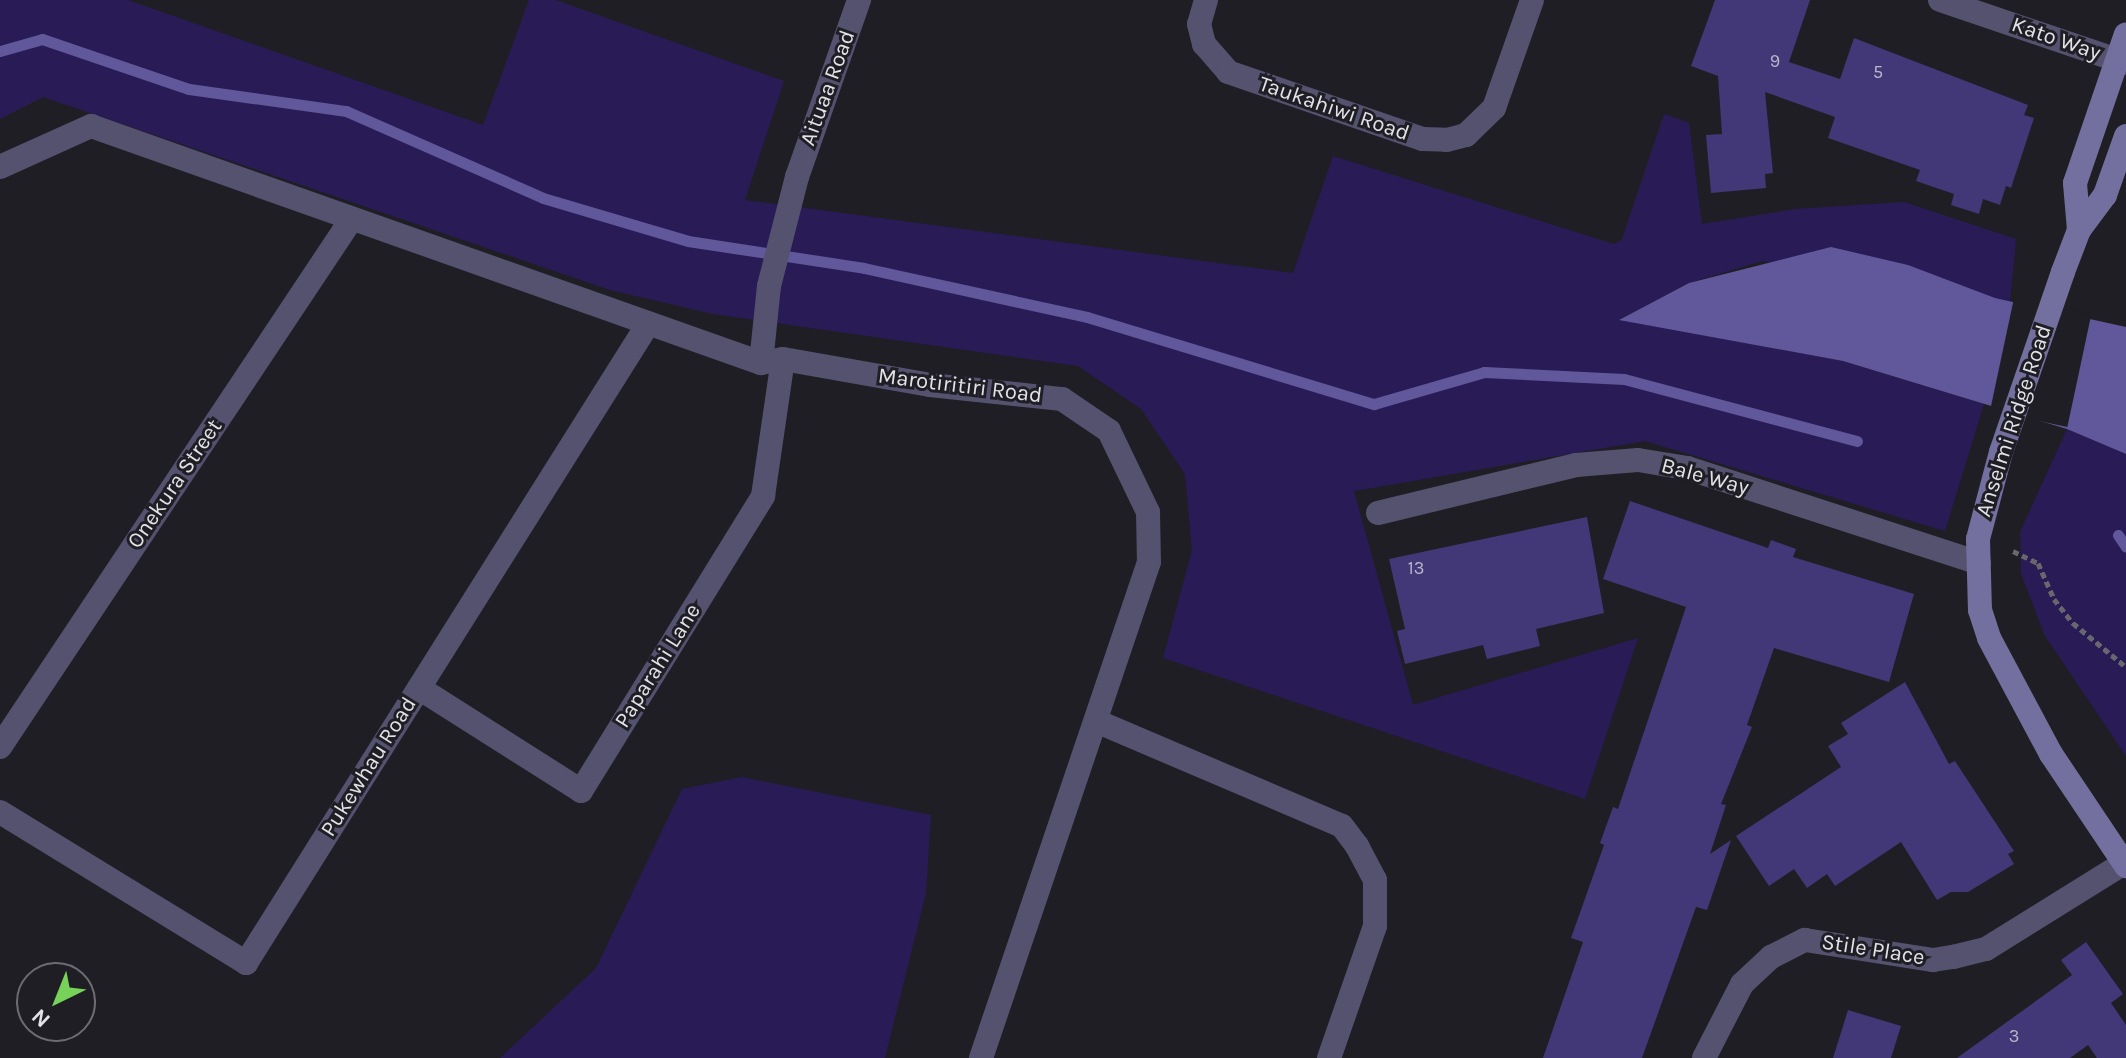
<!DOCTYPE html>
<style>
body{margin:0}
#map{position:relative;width:2126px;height:1058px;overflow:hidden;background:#1f1e25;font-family:Karla,sans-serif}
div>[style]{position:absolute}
.green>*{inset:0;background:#291c56}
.water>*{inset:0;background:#61579b}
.pier>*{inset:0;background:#1f1e25;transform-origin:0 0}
.stream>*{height:11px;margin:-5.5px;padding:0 5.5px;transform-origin:5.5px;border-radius:5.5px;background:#61579b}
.building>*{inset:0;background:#423777}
.path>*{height:5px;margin-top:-2.5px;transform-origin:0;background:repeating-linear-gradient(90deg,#67676d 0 6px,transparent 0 10px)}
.street>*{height:24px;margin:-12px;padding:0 12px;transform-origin:12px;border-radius:12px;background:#555270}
.secondary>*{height:24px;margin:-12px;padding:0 12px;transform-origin:12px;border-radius:12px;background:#736f9e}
span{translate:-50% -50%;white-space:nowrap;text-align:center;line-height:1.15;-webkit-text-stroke:6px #1f1e25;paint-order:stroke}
.number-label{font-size:18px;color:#bab7cb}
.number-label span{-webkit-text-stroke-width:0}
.street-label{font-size:22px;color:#e2e2e7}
.north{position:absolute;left:16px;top:962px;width:80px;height:80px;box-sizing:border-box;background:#1f1e25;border:2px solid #6d6c73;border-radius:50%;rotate:223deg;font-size:22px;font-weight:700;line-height:32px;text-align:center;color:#e2e2e7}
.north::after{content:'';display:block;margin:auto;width:28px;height:36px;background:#77d259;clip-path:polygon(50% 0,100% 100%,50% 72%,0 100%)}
</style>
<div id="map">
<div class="green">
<div style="clip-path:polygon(0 0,128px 0,483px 125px,529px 0,556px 0,784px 81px,745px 200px,1293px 273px,1333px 156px,1614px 244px,1622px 239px,1664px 114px,1689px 123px,1702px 224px,1795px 209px,1904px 202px,2016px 239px,2010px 301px,1762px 261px,1689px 283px,1620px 319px,1843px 361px,1984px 404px,1945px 531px,1645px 441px,1354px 491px,1413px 705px,1638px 638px,1585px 799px,1163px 658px,1192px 550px,1185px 474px,1141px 409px,1078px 366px,713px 314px,610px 290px,43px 97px,0 119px)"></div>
<div style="clip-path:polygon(2067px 429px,2126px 454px,2126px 756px,2045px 636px,2021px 574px,2020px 532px)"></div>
<div style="clip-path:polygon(742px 777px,931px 815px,926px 893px,885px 1058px,500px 1058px,596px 968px,682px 789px)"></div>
</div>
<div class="water">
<div style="clip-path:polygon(1831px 247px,1908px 265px,1995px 298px,2126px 327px,2126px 454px,2067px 429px,1843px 361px,1619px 320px,1689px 283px)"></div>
</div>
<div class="pier">
<div style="left:2014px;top:298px;width:79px;height:115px;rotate:12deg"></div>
</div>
<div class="stream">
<div style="left:0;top:51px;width:44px;rotate:-15.9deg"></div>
<div style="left:42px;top:39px;width:155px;rotate:18.8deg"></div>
<div style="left:189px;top:89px;width:159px;rotate:8deg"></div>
<div style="left:346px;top:111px;width:215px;rotate:23.8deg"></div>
<div style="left:543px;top:198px;width:151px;rotate:16.5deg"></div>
<div style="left:688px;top:241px;width:178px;rotate:8.7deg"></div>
<div style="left:864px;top:268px;width:228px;rotate:12.4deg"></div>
<div style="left:1087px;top:317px;width:300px;rotate:16.9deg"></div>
<div style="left:1374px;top:404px;width:115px;rotate:-16.2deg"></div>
<div style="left:1484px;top:372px;width:140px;rotate:2.9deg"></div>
<div style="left:1624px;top:379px;width:241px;rotate:14.9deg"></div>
<div style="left:2118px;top:535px;width:14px;rotate:56deg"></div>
</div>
<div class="building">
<div style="clip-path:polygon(1715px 0,1810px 0,1789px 62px,1840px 79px,1854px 38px,2028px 105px,2024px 115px,2034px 118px,2011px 188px,2006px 186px,2000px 205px,1983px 199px,1979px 214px,1951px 205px,1954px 194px,1916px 181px,1920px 170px,1828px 138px,1835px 117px,1765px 92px,1773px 173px,1765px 174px,1766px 188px,1711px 193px,1706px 135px,1722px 134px,1718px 76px,1691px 66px)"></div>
<div style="clip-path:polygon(1630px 501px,1768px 548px,1771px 540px,1796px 549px,1793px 557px,1914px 594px,1889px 682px,1774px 648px,1747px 725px,1752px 727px,1721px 804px,1726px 805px,1710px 854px,1731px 840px,1707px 910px,1696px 907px,1642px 1058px,1543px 1058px,1583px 942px,1571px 938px,1604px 845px,1600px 843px,1613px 807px,1618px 809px,1686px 607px,1603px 579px)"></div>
<div style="clip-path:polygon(1587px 517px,1604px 613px,1536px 629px,1540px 646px,1487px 659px,1483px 645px,1405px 664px,1397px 631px,1405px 629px,1389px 559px)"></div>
<div style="clip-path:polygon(1905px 682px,1949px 764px,1955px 761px,2014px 851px,2008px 854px,2014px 864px,1968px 892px,1951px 892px,1937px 900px,1901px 842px,1835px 886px,1827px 874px,1807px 888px,1794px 869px,1769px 886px,1736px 836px,1841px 767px,1828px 746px,1848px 734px,1841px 723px)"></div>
<div style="clip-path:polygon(2086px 942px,2123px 994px,2111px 1003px,2126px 1025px,2126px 1058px,2097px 1058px,2088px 1045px,2070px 1058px,1957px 1058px,2072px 975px,2061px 960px)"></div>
<div style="clip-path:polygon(1848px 1010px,1901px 1026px,1891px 1058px,1833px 1058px)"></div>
</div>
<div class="path">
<div style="left:2013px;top:551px;width:28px;rotate:26deg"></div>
<div style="left:2038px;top:563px;width:39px;rotate:66deg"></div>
<div style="left:2054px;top:599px;width:31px;rotate:52deg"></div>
<div style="left:2073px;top:623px;width:69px;rotate:39.7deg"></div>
</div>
<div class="street">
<div style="left:1206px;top:0;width:25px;rotate:106deg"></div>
<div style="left:1199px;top:24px;width:21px;rotate:76deg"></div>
<div style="left:1204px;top:44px;width:37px;rotate:49deg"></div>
<div style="left:1228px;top:72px;width:206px;rotate:19deg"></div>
<div style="left:1423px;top:139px;width:24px;rotate:2deg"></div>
<div style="left:1447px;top:140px;width:20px;rotate:-15deg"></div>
<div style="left:1466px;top:135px;width:39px;rotate:-44deg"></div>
<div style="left:1494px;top:108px;width:114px;rotate:-70.6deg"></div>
<div style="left:1940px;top:0;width:196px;rotate:18.7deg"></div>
<div style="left:0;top:167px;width:100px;rotate:-24.3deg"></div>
<div style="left:91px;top:126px;width:711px;rotate:19.48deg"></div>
<div style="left:761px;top:363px;width:22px;rotate:-10deg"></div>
<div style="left:783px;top:359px;width:149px;rotate:10deg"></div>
<div style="left:930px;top:385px;width:133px;rotate:6.1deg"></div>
<div style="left:1062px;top:399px;width:57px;rotate:34.2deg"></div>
<div style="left:1109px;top:431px;width:90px;rotate:64.3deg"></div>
<div style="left:1148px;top:512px;width:50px;rotate:88.9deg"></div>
<div style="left:1149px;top:562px;width:524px;rotate:108.71deg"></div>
<div style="left:761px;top:363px;width:77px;rotate:-84.1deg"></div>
<div style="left:769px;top:286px;width:113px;rotate:-75.6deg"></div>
<div style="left:797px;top:177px;width:188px;rotate:-70.7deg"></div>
<div style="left:1378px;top:513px;width:204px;rotate:-13.6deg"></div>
<div style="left:1576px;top:465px;width:62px;rotate:-4.6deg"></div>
<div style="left:1638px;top:460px;width:50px;rotate:9.3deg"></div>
<div style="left:1687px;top:468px;width:307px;rotate:18deg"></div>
<div style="left:419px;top:688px;width:192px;rotate:32.4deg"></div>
<div style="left:581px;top:791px;width:347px;rotate:-58.3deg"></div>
<div style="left:763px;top:496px;width:138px;rotate:-81.7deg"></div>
<div style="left:1096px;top:721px;width:267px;rotate:23.1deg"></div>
<div style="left:1342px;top:826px;width:25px;rotate:53deg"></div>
<div style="left:1357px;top:846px;width:38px;rotate:62deg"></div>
<div style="left:1375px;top:880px;width:46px;rotate:90deg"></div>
<div style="left:1375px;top:926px;width:140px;rotate:109.2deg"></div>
<div style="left:0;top:747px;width:633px;rotate:-56.34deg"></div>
<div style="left:0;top:812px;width:289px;rotate:31.5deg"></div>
<div style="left:246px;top:963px;width:751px;rotate:-57.83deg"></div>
<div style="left:1704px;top:1058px;width:83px;rotate:-62.8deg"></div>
<div style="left:1742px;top:984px;width:40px;rotate:-43deg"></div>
<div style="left:1771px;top:957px;width:38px;rotate:-27deg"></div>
<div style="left:1805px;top:940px;width:130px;rotate:8.9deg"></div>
<div style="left:1933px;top:960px;width:20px;rotate:-9deg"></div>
<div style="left:1953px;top:957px;width:34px;rotate:-14deg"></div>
<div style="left:1986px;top:949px;width:163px;rotate:-31.9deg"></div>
</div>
<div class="secondary">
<div style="left:2126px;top:136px;width:63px;rotate:109.6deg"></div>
<div style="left:2105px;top:195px;width:44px;rotate:126.6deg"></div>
<div style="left:2079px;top:230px;width:45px;rotate:110.9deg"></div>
<div style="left:2063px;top:272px;width:190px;rotate:109deg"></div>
<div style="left:2001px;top:452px;width:90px;rotate:104.8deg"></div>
<div style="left:1978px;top:539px;width:71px;rotate:88.4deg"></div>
<div style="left:1980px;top:610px;width:29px;rotate:72deg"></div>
<div style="left:1989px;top:638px;width:132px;rotate:61.9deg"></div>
<div style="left:2051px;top:754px;width:135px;rotate:56.2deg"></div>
<div style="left:2079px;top:230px;width:47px;rotate:-94.9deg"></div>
<div style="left:2075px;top:183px;width:157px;rotate:-71.1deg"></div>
</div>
<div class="number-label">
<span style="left:1775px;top:61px">9</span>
<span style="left:1878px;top:72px">5</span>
<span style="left:1416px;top:568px">13</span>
<span style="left:2014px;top:1036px">3</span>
</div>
<div class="street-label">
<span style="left:2056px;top:39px;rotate:19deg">Kato Way</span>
<span style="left:828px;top:88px;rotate:-70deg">Aituaa Road</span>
<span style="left:1334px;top:109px;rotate:19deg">Taukahiwi Road</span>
<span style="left:960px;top:386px;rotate:7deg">Marotiritiri Road</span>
<span style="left:2014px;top:421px;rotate:-72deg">Anselmi Ridge Road</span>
<span style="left:1705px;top:477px;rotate:15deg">Bale Way</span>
<span style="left:175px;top:484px;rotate:-56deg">Onekura Street</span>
<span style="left:658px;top:666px;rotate:-58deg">Paparahi Lane</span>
<span style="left:369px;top:767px;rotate:-58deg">Pukewhau Road</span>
<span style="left:1873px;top:950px;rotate:9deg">Stile Place</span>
</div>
<div class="north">N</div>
</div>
